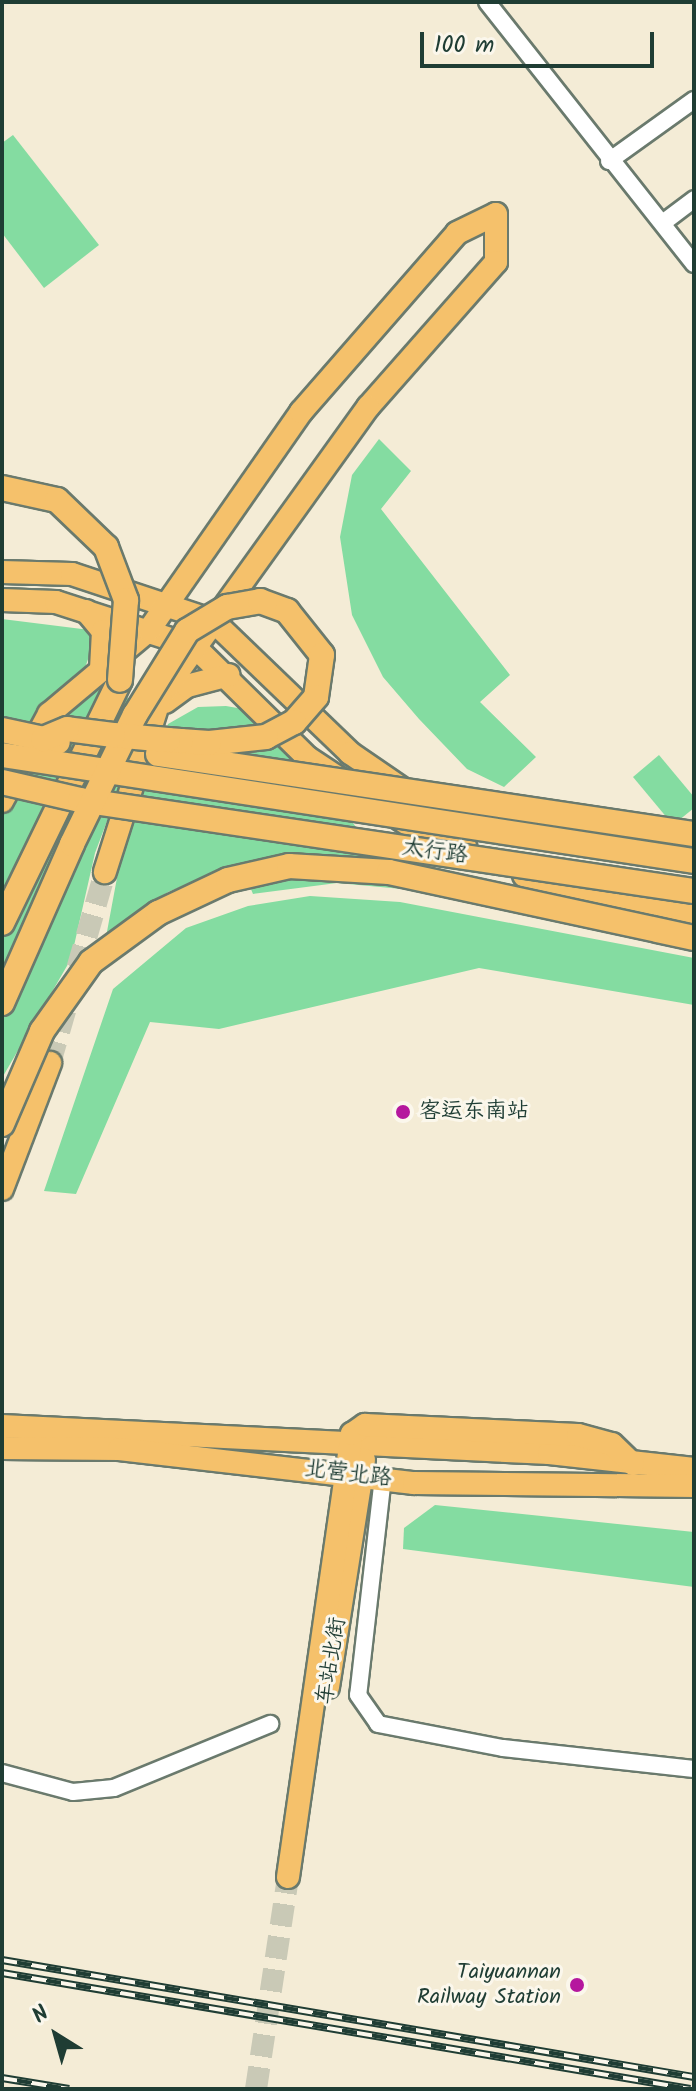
<!DOCTYPE html>
<meta charset="utf-8">
<style>
body{margin:0}
#map{position:relative;width:696px;height:2091px;overflow:hidden;background:#f4ecd6;font-family:Kalam,"LXGW WenKai TC",sans-serif}
div>[style]{position:absolute}
.green>*{inset:0;background:#84dca1}
.major-tunnel>*{height:22px;margin-top:-11px;transform-origin:0;background:repeating-linear-gradient(90deg,#c9c9b6 0 22px,transparent 0 33px)}
.roads{filter:drop-shadow(2px 0 #6a7a6d) drop-shadow(-2px 0 #6a7a6d) drop-shadow(0 2px #6a7a6d) drop-shadow(0 -2px #6a7a6d)}
.minor>*{height:16px;margin:-8px;padding:0 8px;transform-origin:8px;border-radius:8px;background:#fff}
.major>*{height:22px;margin:-11px;padding:0 11px;transform-origin:11px;border-radius:11px;background:#f5c16b}
.highway>*{height:24px;margin:-12px;padding:0 12px;transform-origin:12px;border-radius:12px;background:#f5c16b}
.rail>*{height:8px;margin-top:-4px;transform-origin:0;background:repeating-linear-gradient(90deg,#fbf7ec 0 15px,#1f3d34 0 30px);box-sizing:border-box;border-block:2px solid #1f3d34}
.bridges{filter:drop-shadow(2px 0 #6a7a6d) drop-shadow(-2px 0 #6a7a6d) drop-shadow(0 2px #6a7a6d) drop-shadow(0 -2px #6a7a6d)}
.highway-bridge>*{height:24px;margin:-12px;padding:0 12px;transform-origin:12px;border-radius:12px;background:#f5c16b}
.dots>*{width:22px;height:22px;translate:-50% -50%;box-sizing:border-box;border:4px solid #fbf7ec;border-radius:50%}
span{translate:-50% -50%;white-space:nowrap;text-align:center;line-height:1.15;-webkit-text-stroke:6px #fbf7ec;paint-order:stroke}
.street-label{font-size:22px;color:#1f3d34}
.poi-label{font-size:22px;color:#1f3d34}
.left{translate:0 -50%;text-align:left}
.right{translate:-100% -50%;text-align:right}
.frame{position:absolute;inset:0;border:4px solid #1f3d34;pointer-events:none}
.north{position:absolute;left:16px;top:1995px;width:80px;height:80px;-webkit-text-stroke:6px #fbf7ec;paint-order:stroke;rotate:323deg;font-size:22px;font-weight:700;line-height:32px;text-align:center;color:#1f3d34}
.north::after{content:'';display:block;margin:auto;width:28px;height:36px;background:#1f3d34;clip-path:polygon(50% 0,100% 100%,50% 72%,0 100%)}
.scale{position:absolute;left:420px;top:32px;width:234px;height:36px;box-sizing:border-box;border:4px solid #1f3d34;border-top:0;padding-left:10px;font-size:24px;line-height:28px;white-space:nowrap;color:#1f3d34;-webkit-text-stroke:6px #fbf7ec;paint-order:stroke}
</style>
<div id="map">
<div class="green">
<div style="clip-path:polygon(13px 135px,99px 245px,44px 288px,2px 233px,2px 143px)"></div>
<div style="clip-path:polygon(379px 439px,411px 471px,381px 509px,510px 675px,480px 702px,536px 757px,504px 787px,467px 769px,419px 719px,383px 677px,352px 615px,340px 537px,352px 475px)"></div>
<div style="clip-path:polygon(2px 619px,98px 631px,81px 679px,150px 707px,95px 853px,71px 959px,2px 1078px)"></div>
<div style="clip-path:polygon(226px 706px,272px 714px,402px 889px,337px 883px,253px 894px,240px 863px,168px 892px,106px 937px,124px 840px,168px 724px,198px 707px)"></div>
<div style="clip-path:polygon(659px 755px,694px 797px,694px 808px,673px 825px,633px 777px)"></div>
<div style="clip-path:polygon(310px 896px,400px 902px,694px 958px,694px 1005px,479px 968px,219px 1029px,150px 1022px,76px 1194px,44px 1191px,113px 989px,186px 928px,248px 906px)"></div>
<div style="clip-path:polygon(435px 1505px,694px 1532px,694px 1587px,403px 1549px,404px 1528px)"></div>
</div>
<div class="major-tunnel">
<div style="left:50px;top:1063px;width:199px;rotate:-73.9deg"></div>
<div style="left:256px;top:2089px;width:214px;rotate:-81.4deg"></div>
</div>
<div class="roads">
<div class="minor">
<div style="left:487px;top:2px;width:334px;rotate:51.7deg"></div>
<div style="left:609px;top:161px;width:105px;rotate:-35.7deg"></div>
<div style="left:664px;top:222px;width:38px;rotate:-37deg"></div>
<div style="left:383px;top:1477px;width:219px;rotate:96.5deg"></div>
<div style="left:358px;top:1695px;width:35px;rotate:55deg"></div>
<div style="left:378px;top:1724px;width:127px;rotate:10.9deg"></div>
<div style="left:503px;top:1748px;width:192px;rotate:6.3deg"></div>
<div style="left:2px;top:1773px;width:73px;rotate:15deg"></div>
<div style="left:73px;top:1792px;width:41px;rotate:-5.6deg"></div>
<div style="left:114px;top:1788px;width:169px;rotate:-22.3deg"></div>
</div>
<div class="major">
<div style="left:2px;top:572px;width:70px;rotate:1.6deg"></div>
<div style="left:72px;top:574px;width:149px;rotate:18.4deg"></div>
<div style="left:213px;top:621px;width:190px;rotate:43.9deg"></div>
<div style="left:350px;top:753px;width:88px;rotate:34.4deg"></div>
<div style="left:423px;top:803px;width:66px;rotate:15.7deg"></div>
<div style="left:2px;top:600px;width:54px;rotate:2.1deg"></div>
<div style="left:56px;top:602px;width:146px;rotate:17.9deg"></div>
<div style="left:195px;top:647px;width:158px;rotate:44.5deg"></div>
<div style="left:308px;top:758px;width:145px;rotate:33.5deg"></div>
<div style="left:429px;top:838px;width:38px;rotate:15deg"></div>
<div style="left:86px;top:611px;width:26px;rotate:50deg"></div>
<div style="left:103px;top:631px;width:39px;rotate:93deg"></div>
<div style="left:165px;top:702px;width:27px;rotate:-36deg"></div>
<div style="left:187px;top:686px;width:43px;rotate:-14.7deg"></div>
<div style="left:2px;top:801px;width:99px;rotate:-61.6deg"></div>
<div style="left:49px;top:714px;width:131px;rotate:-40deg"></div>
<div style="left:149px;top:630px;width:266px;rotate:-55.1deg"></div>
<div style="left:301px;top:412px;width:237px;rotate:-48.9deg"></div>
<div style="left:457px;top:233px;width:43px;rotate:-26deg"></div>
<div style="left:496px;top:214px;width:48px;rotate:90deg"></div>
<div style="left:496px;top:262px;width:193px;rotate:131.4deg"></div>
<div style="left:368px;top:407px;width:355px;rotate:125.7deg"></div>
<div style="left:161px;top:695px;width:186px;rotate:107.6deg"></div>
<div style="left:608px;top:836px;width:87px;rotate:7.9deg"></div>
<div style="left:2px;top:1189px;width:135px;rotate:-69.1deg"></div>
<div style="left:2px;top:1426px;width:548px;rotate:2.83deg"></div>
<div style="left:549px;top:1453px;width:146px;rotate:6.3deg"></div>
<div style="left:2px;top:1448px;width:117px;rotate:0.5deg"></div>
<div style="left:119px;top:1449px;width:297px;rotate:6.6deg"></div>
<div style="left:414px;top:1483px;width:280px;rotate:0.6deg"></div>
<div style="left:328px;top:1687px;width:230px;rotate:-81deg"></div>
<div style="left:288px;top:1877px;width:448px;rotate:-81.8deg"></div>
<div style="left:352px;top:1434px;width:16px;rotate:-35deg"></div>
<div style="left:365px;top:1425px;width:213px;rotate:2.7deg"></div>
<div style="left:578px;top:1435px;width:35px;rotate:15deg"></div>
<div style="left:612px;top:1444px;width:29px;rotate:44deg"></div>
</div>
<div class="highway">
<div style="left:525px;top:875px;width:173px;rotate:13deg"></div>
<div style="left:2px;top:923px;width:270px;rotate:-64.1deg"></div>
</div>
</div>
<div class="rail">
<div style="left:2px;top:1960px;width:702px;rotate:9.6deg"></div>
<div style="left:2px;top:1973px;width:698px;rotate:9.57deg"></div>
<div style="left:2px;top:2078px;width:68px;rotate:9.3deg"></div>
</div>
<div class="bridges">
<div class="highway-bridge">
<div style="left:2px;top:488px;width:56px;rotate:12.3deg"></div>
<div style="left:57px;top:500px;width:68px;rotate:43.8deg"></div>
<div style="left:106px;top:547px;width:57px;rotate:69.3deg"></div>
<div style="left:126px;top:600px;width:80px;rotate:94.3deg"></div>
<div style="left:2px;top:730px;width:57px;rotate:12.1deg"></div>
<div style="left:158px;top:754px;width:542px;rotate:8.49deg"></div>
<div style="left:2px;top:755px;width:700px;rotate:8.71deg"></div>
<div style="left:2px;top:782px;width:80px;rotate:13deg"></div>
<div style="left:80px;top:800px;width:621px;rotate:8.43deg"></div>
<div style="left:2px;top:1003px;width:174px;rotate:-66.2deg"></div>
<div style="left:72px;top:844px;width:144px;rotate:-64deg"></div>
<div style="left:135px;top:715px;width:99px;rotate:-58.2deg"></div>
<div style="left:187px;top:631px;width:47px;rotate:-31deg"></div>
<div style="left:227px;top:607px;width:34px;rotate:-10deg"></div>
<div style="left:260px;top:601px;width:29px;rotate:20deg"></div>
<div style="left:287px;top:611px;width:56px;rotate:51.5deg"></div>
<div style="left:322px;top:655px;width:42px;rotate:98.1deg"></div>
<div style="left:316px;top:697px;width:33px;rotate:131deg"></div>
<div style="left:294px;top:722px;width:32px;rotate:152deg"></div>
<div style="left:266px;top:737px;width:57px;rotate:174deg"></div>
<div style="left:209px;top:743px;width:28px;rotate:-176deg"></div>
<div style="left:181px;top:741px;width:13px;rotate:-176deg"></div>
<div style="left:168px;top:740px;width:55px;rotate:-174.8deg"></div>
<div style="left:113px;top:735px;width:46px;rotate:-172.6deg"></div>
<div style="left:67px;top:729px;width:26px;rotate:157deg"></div>
<div style="left:2px;top:1124px;width:101px;rotate:-66.7deg"></div>
<div style="left:42px;top:1031px;width:85px;rotate:-54.6deg"></div>
<div style="left:91px;top:962px;width:83px;rotate:-36.2deg"></div>
<div style="left:158px;top:913px;width:77px;rotate:-25.2deg"></div>
<div style="left:228px;top:880px;width:63px;rotate:-12.9deg"></div>
<div style="left:289px;top:866px;width:100px;rotate:3.4deg"></div>
<div style="left:389px;top:872px;width:312px;rotate:12.2deg"></div>
</div>
</div>
<div class="dots">
<div style="left:403px;top:1112px;background:#b5179e"></div>
<div style="left:577px;top:1985px;background:#b5179e"></div>
</div>
<div class="street-label">
<span style="left:435px;top:852px;rotate:8deg">太行路</span>
<span style="left:348px;top:1474px;rotate:7deg">北营北路</span>
<span style="left:332px;top:1661px;rotate:-81deg">车站北街</span>
</div>
<div class="poi-label">
<span class="left" style="left:419px;top:1112px">客运东南站</span>
<span class="right" style="left:561px;top:1985px">Taiyuannan<br>Railway Station</span>
</div>
<div class="frame"></div>
<div class="north">N</div>
<div class="scale">100 m</div>
</div>
